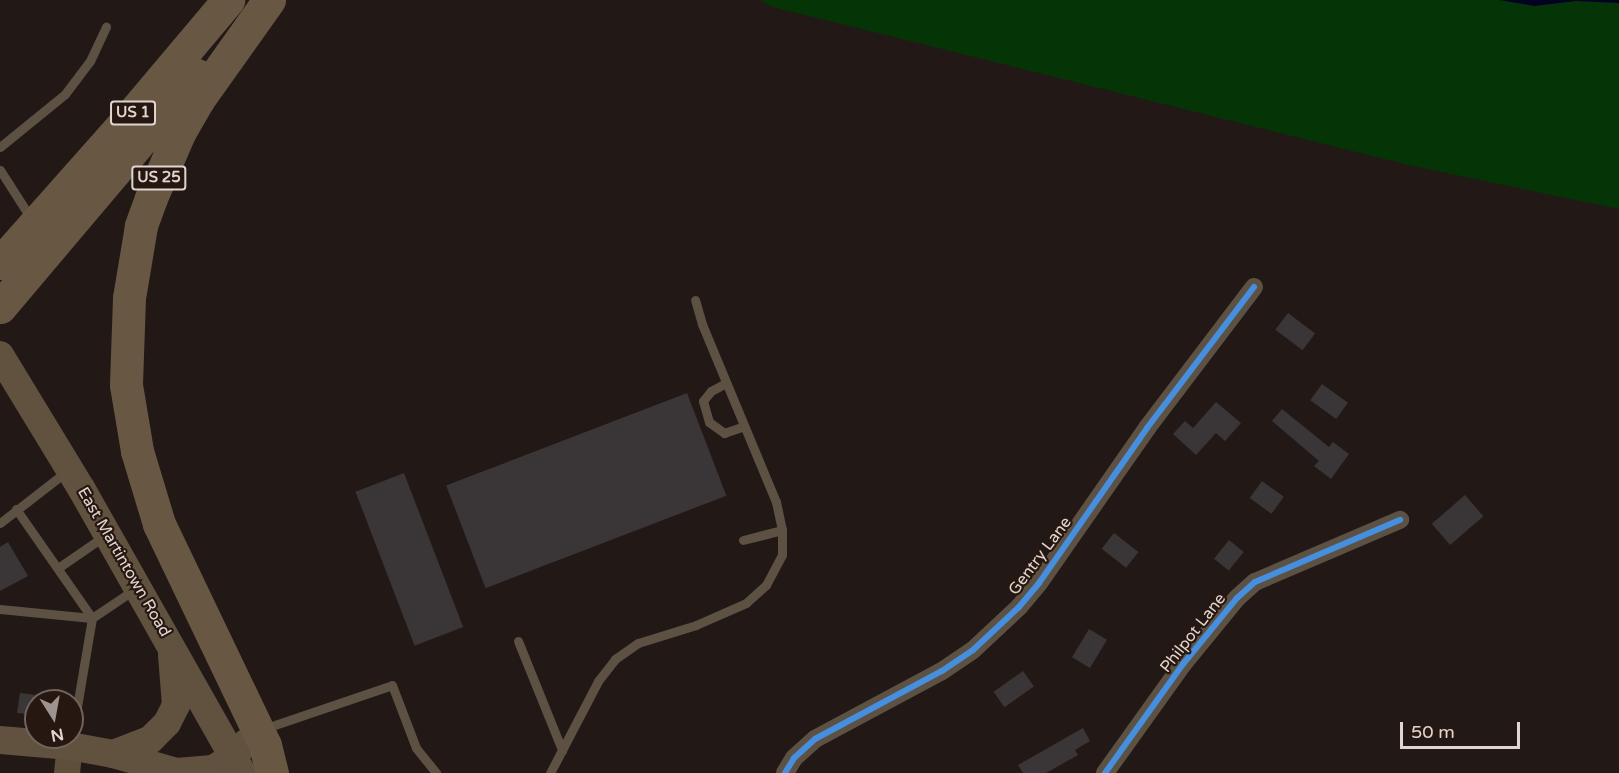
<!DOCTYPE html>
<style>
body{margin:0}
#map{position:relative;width:1619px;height:773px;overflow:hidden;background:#221916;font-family:"Varela Round",sans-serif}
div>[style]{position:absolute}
.green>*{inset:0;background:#053506}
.water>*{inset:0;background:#030225}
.building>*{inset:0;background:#3a3536;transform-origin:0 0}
.lane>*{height:9px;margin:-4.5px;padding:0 4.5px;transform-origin:4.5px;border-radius:4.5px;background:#5c5143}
.street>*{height:18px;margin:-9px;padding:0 9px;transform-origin:9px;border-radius:9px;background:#5c5143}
.secondary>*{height:26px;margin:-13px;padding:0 13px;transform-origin:13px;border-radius:13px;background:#5e4f3b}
.primary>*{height:28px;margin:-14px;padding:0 14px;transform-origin:14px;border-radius:14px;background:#615240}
.highway>*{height:33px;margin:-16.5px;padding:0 16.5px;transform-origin:16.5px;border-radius:16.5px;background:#685843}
.cycleway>*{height:6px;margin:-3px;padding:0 3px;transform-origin:3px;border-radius:3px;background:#468fdf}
span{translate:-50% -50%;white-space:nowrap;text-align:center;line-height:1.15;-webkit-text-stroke:4.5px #271711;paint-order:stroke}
.shield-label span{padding:2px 4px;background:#271711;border:2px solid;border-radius:4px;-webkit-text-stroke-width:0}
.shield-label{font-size:15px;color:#e1d5d0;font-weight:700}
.street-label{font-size:16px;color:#e1d5d0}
.north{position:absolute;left:24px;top:689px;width:60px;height:60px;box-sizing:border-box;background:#271711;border:2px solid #71635d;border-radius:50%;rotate:169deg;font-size:16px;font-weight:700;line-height:24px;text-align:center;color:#e1d5d0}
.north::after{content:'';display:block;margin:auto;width:21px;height:27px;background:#9e938f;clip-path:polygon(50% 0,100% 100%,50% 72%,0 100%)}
.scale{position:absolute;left:1400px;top:722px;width:120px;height:27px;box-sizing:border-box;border:3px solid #e1d5d0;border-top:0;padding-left:8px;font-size:18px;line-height:21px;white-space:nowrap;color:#e1d5d0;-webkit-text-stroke:4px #271711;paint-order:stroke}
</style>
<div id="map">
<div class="green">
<div style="clip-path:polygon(760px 0,1619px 0,1619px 209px,1413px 166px,773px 7px)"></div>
</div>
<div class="water">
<div style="clip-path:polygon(1499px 0,1619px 0,1619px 3px,1576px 1px,1535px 6px)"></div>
</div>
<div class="building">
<div style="left:1288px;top:313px;width:34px;height:21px;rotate:37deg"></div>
<div style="left:1322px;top:384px;width:32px;height:20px;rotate:36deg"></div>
<div style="left:687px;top:393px;width:110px;height:258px;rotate:69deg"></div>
<div style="clip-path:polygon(1216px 402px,1241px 423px,1225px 441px,1216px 433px,1196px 455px,1173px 434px,1185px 421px,1193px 428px)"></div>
<div style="clip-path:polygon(1282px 409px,1329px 447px,1333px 442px,1349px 454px,1331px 479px,1314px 466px,1319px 461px,1272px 421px)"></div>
<div style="left:404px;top:473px;width:165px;height:52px;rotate:69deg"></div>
<div style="left:1262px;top:481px;width:27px;height:21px;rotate:36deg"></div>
<div style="left:1465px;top:495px;width:28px;height:44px;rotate:49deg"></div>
<div style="left:1114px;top:533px;width:31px;height:20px;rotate:38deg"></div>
<div style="left:1229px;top:540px;width:19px;height:24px;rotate:39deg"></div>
<div style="clip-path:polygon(8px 542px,28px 576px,0 591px,0 547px)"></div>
<div style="left:1089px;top:629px;width:21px;height:33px;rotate:31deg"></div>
<div style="left:1023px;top:671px;width:19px;height:36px;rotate:55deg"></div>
<div style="clip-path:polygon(20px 693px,36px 695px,36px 715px,17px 713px)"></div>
<div style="clip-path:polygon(1083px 728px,1090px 741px,1075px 750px,1078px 755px,1046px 773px,1023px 773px,1018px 765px)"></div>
</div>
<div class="lane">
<div style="left:0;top:147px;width:84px;rotate:-39.2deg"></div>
<div style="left:65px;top:94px;width:41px;rotate:-52.9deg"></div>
<div style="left:90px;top:61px;width:38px;rotate:-65deg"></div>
<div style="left:0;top:170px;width:59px;rotate:57.4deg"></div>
<div style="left:726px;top:383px;width:17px;rotate:152deg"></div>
<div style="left:711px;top:391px;width:13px;rotate:129deg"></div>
<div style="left:703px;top:401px;width:22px;rotate:74deg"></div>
<div style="left:709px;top:422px;width:19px;rotate:36deg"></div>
<div style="left:724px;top:433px;width:21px;rotate:-19deg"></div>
<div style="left:16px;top:509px;width:133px;rotate:55.1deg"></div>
<div style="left:92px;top:618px;width:120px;rotate:99.6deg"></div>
<div style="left:0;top:523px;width:85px;rotate:-37.8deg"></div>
<div style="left:743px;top:540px;width:40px;rotate:-14.4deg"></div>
<div style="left:58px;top:568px;width:55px;rotate:-34.6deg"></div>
<div style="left:0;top:609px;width:92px;rotate:5.6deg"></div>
<div style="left:92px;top:618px;width:52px;rotate:-34deg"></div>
<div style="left:518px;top:641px;width:118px;rotate:68deg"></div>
<div style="left:263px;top:729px;width:136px;rotate:-18.8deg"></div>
<div style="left:392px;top:685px;width:67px;rotate:69.1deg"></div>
<div style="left:416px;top:748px;width:32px;rotate:51deg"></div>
<div style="left:550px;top:773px;width:104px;rotate:-62.4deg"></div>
<div style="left:598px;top:681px;width:28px;rotate:-52deg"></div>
<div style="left:615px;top:659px;width:28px;rotate:-35deg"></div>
<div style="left:638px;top:643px;width:61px;rotate:-17.2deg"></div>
<div style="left:696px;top:625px;width:55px;rotate:-23.7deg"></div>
<div style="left:746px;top:603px;width:27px;rotate:-42deg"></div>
<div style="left:766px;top:585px;width:34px;rotate:-62deg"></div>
<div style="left:782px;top:555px;width:25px;rotate:-90deg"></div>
<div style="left:782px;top:530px;width:29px;rotate:-102deg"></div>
<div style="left:776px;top:502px;width:193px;rotate:-112.6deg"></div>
<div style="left:702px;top:324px;width:25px;rotate:-106deg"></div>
</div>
<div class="street">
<div style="left:785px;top:773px;width:17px;rotate:-59deg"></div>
<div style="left:794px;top:758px;width:28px;rotate:-42deg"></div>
<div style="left:815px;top:739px;width:144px;rotate:-28.2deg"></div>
<div style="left:942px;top:671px;width:37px;rotate:-34deg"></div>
<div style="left:973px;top:650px;width:63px;rotate:-43.1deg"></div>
<div style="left:1019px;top:607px;width:31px;rotate:-50deg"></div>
<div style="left:1039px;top:583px;width:189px;rotate:-55.1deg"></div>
<div style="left:1147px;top:428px;width:177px;rotate:-52.8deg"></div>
<div style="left:1105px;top:773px;width:134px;rotate:-54.4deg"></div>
<div style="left:1183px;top:664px;width:85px;rotate:-50.7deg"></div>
<div style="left:1237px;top:598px;width:24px;rotate:-42deg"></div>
<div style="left:1255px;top:582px;width:158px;rotate:-23.2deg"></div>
</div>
<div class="secondary">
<div style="left:67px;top:773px;width:27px;rotate:-84deg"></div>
</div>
<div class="primary">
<div style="left:0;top:355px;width:156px;rotate:58.7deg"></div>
<div style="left:81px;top:488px;width:327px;rotate:60.5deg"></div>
<div style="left:0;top:740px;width:70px;rotate:4.9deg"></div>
<div style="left:70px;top:746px;width:44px;rotate:10.5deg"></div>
<div style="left:113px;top:754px;width:66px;rotate:15.7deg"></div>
<div style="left:177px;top:772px;width:36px;rotate:-5deg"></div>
<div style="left:213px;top:769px;width:22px;rotate:-32deg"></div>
<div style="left:232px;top:757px;width:20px;rotate:-45deg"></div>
<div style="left:113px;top:754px;width:40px;rotate:-21deg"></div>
<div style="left:150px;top:740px;width:24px;rotate:-45deg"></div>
<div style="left:167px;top:723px;width:20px;rotate:-63deg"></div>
<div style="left:176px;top:705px;width:50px;rotate:-94.6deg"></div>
</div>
<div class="highway">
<div style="left:269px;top:0;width:123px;rotate:125.4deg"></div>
<div style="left:198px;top:100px;width:36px;rotate:120deg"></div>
<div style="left:180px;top:131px;width:73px;rotate:113.4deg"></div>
<div style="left:151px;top:198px;width:30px;rotate:110deg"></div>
<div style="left:141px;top:226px;width:73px;rotate:99.5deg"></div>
<div style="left:129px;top:298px;width:87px;rotate:92deg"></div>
<div style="left:126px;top:385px;width:67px;rotate:80.5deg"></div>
<div style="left:137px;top:451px;width:76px;rotate:73.2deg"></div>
<div style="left:159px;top:524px;width:245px;rotate:64.4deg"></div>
<div style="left:265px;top:745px;width:29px;rotate:76deg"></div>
<div style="left:0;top:263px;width:200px;rotate:-48.4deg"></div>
<div style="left:133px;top:113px;width:148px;rotate:-49.9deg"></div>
<div style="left:0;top:307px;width:304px;rotate:-49.8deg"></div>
</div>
<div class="cycleway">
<div style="left:785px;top:773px;width:17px;rotate:-59deg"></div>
<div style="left:794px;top:758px;width:28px;rotate:-42deg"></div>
<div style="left:815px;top:739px;width:144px;rotate:-28.2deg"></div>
<div style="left:942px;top:671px;width:37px;rotate:-34deg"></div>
<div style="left:973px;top:650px;width:63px;rotate:-43.1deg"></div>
<div style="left:1019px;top:607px;width:31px;rotate:-50deg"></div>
<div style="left:1039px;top:583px;width:189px;rotate:-55.1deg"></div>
<div style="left:1147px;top:428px;width:177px;rotate:-52.8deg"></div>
<div style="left:1105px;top:773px;width:134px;rotate:-54.4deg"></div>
<div style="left:1183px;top:664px;width:85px;rotate:-50.7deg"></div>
<div style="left:1237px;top:598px;width:24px;rotate:-42deg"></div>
<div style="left:1255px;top:582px;width:158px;rotate:-23.2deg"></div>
</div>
<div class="shield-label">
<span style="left:133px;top:113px">US 1</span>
<span style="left:159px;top:178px">US 25</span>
</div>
<div class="street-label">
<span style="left:1040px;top:556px;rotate:-53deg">Gentry Lane</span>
<span style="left:124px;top:562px;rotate:60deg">East Martintown Road</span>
<span style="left:1193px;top:633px;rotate:-52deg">Philpot Lane</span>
</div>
<div class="north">N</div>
<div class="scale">50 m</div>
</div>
